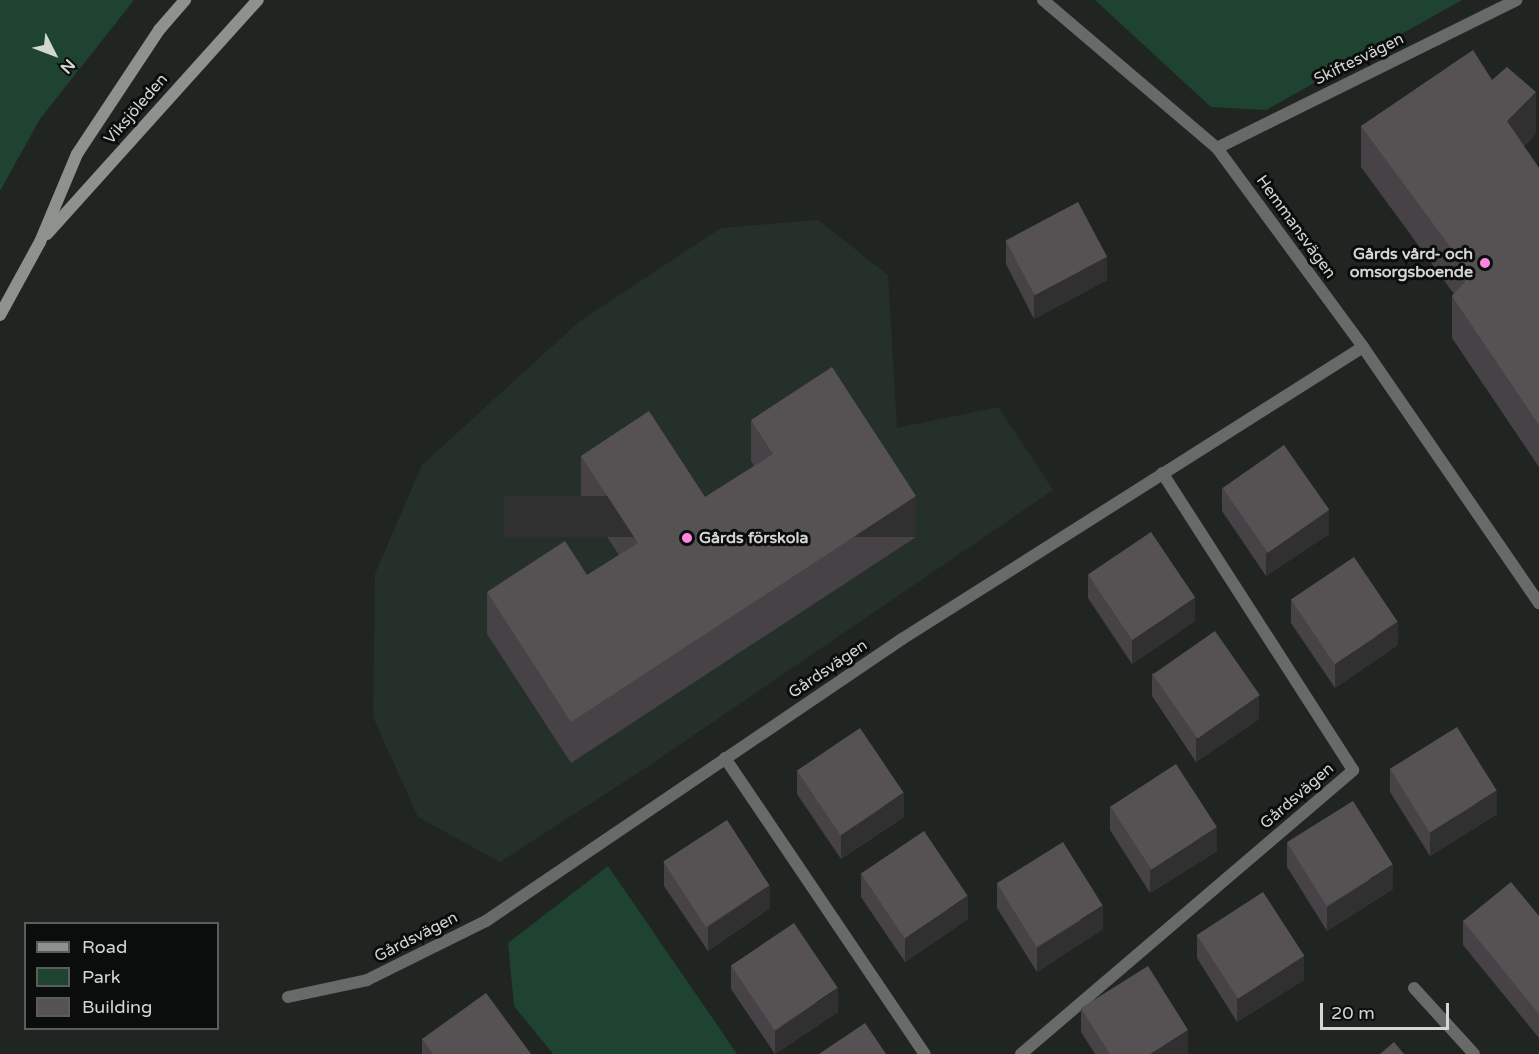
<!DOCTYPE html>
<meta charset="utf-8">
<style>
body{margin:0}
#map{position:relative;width:1539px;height:1054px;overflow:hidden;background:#202522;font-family:"Varela Round",sans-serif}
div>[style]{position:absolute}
.built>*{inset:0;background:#26302a}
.green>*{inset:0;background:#1e4330}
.street>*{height:12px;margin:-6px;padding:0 6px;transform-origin:6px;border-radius:6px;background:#676a68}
.secondary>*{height:12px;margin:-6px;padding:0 6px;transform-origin:6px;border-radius:6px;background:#8d928f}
.wall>*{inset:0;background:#474245}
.shaded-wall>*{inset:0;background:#313030;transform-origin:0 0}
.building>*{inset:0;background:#565254;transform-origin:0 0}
.dots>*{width:16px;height:16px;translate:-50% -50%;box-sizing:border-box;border:3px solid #0b0d0c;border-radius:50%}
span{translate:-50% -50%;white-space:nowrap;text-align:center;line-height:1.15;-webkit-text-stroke:6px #0b0d0c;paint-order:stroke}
.street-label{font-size:16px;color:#d3d6d4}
.poi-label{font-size:16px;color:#d3d6d4;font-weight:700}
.right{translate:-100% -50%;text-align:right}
.left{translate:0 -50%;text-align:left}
.legend{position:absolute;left:24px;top:922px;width:195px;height:108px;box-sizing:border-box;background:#0b0d0c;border:2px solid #5b5d5c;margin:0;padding:8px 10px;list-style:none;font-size:18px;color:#d3d6d4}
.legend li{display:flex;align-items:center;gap:12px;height:30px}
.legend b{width:30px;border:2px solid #5b5d5c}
.north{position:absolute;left:24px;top:24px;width:60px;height:60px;-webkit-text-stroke:4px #0b0d0c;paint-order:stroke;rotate:132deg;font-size:16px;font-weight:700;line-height:24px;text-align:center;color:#d3d6d4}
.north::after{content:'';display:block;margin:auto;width:21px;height:27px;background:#d3d6d4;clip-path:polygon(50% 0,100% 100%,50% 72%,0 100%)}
.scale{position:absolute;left:1320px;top:1003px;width:129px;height:27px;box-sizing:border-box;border:3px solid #d3d6d4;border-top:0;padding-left:8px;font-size:18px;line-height:21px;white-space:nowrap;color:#d3d6d4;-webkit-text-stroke:4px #0b0d0c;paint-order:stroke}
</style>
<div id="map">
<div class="built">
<div style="clip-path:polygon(818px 220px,888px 275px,897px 428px,998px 407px,1053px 490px,647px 767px,500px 862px,418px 817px,373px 717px,375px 574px,422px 465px,580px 321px,721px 228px)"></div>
</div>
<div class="green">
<div style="clip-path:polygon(0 0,134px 0,40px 119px,0 191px)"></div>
<div style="clip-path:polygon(1095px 0,1462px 0,1266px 110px,1211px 107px)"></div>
<div style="clip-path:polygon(608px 866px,737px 1054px,553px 1054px,514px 1006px,508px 943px)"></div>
</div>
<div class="street">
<div style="left:1043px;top:0;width:228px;rotate:40.4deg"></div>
<div style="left:1217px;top:148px;width:247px;rotate:53.7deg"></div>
<div style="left:1363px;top:347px;width:311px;rotate:55.5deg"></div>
<div style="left:1217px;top:148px;width:334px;rotate:-26.3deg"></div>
<div style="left:725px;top:758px;width:357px;rotate:56deg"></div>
<div style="left:1414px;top:988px;width:89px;rotate:47.7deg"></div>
<div style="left:288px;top:997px;width:81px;rotate:-12.1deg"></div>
<div style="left:367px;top:980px;width:133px;rotate:-26.4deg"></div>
<div style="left:486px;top:921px;width:503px;rotate:-34.13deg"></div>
<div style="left:902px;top:639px;width:546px;rotate:-32.35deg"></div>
<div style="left:1021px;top:1054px;width:437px;rotate:-40.5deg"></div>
<div style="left:1353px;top:770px;width:353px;rotate:-122.7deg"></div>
</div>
<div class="secondary">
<div style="left:47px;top:234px;width:315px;rotate:-48deg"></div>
<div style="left:0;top:315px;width:83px;rotate:-61.3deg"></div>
<div style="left:40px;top:242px;width:95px;rotate:-67.2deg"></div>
<div style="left:77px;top:154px;width:149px;rotate:-56.5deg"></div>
<div style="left:159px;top:30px;width:40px;rotate:-49deg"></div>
</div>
<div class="wall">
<div style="clip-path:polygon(1492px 80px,1536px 133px,1524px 146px,1539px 168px,1539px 467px,1452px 338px,1452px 296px,1454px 294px,1361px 167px,1361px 126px)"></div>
<div style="clip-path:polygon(1006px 241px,1107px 280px,1034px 319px,1006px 264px)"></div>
<div style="clip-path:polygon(751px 420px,916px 537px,571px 763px,487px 634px,487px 592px,587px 575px,619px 555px,581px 497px,581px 456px,705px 497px,754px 466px,751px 461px)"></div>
<div style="clip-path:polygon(1222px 488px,1329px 534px,1266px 576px,1222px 511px)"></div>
<div style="clip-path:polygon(1088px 575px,1195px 621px,1132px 664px,1088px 598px)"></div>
<div style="clip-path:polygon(1291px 599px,1398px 645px,1335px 688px,1291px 623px)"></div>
<div style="clip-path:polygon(1152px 673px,1259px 719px,1196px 762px,1152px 696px)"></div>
<div style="clip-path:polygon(1390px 768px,1497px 814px,1430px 856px,1390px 792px)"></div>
<div style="clip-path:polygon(797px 771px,904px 817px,841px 859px,797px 794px)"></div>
<div style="clip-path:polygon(1110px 806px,1217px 851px,1150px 893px,1110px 830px)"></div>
<div style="clip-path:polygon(1287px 843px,1393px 889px,1327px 931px,1287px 867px)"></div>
<div style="clip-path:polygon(664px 862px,770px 908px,708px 951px,664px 886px)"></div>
<div style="clip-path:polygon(861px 873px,968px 919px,905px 962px,861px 897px)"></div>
<div style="clip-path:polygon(997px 884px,1103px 929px,1037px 972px,997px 908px)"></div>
<div style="clip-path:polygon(1539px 916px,1539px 1038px,1463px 945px,1463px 921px)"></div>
<div style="clip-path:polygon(1197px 935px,1304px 980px,1237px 1022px,1197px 958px)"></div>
<div style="clip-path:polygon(731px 966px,838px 1012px,775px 1054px,731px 989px)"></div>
<div style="clip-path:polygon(1081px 1008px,1188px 1054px,1095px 1054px,1081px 1032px)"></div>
<div style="clip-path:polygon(422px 1039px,531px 1054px,422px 1054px)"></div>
</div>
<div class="shaded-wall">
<div style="clip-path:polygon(1536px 92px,1536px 133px,1507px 162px,1507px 121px)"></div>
<div style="clip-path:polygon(1107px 257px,1107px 280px,1034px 319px,1034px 295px)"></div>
<div style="left:916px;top:496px;width:41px;height:412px;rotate:90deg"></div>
<div style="clip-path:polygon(1329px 510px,1329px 534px,1266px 576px,1266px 553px)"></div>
<div style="clip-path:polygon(1195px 598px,1195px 621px,1132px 664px,1132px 640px)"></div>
<div style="clip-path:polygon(1398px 622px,1398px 645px,1335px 688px,1335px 664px)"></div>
<div style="clip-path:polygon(1259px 695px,1259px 719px,1196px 762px,1196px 738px)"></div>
<div style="clip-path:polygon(1497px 791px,1497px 814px,1430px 856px,1430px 832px)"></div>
<div style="clip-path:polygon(904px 793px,904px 817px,841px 859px,841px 835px)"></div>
<div style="clip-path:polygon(1217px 827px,1217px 851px,1150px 893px,1150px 870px)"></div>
<div style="clip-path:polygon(1393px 865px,1393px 889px,1327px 931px,1327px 907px)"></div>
<div style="clip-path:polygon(770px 885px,770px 908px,708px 951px,708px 927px)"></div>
<div style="clip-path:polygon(968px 896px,968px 919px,905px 962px,905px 938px)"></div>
<div style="clip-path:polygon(1103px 906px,1103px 929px,1037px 972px,1037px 948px)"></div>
<div style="clip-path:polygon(1304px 956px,1304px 980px,1237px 1022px,1237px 998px)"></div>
<div style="clip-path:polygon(838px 988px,838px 1012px,775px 1054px,775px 1031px)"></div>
<div style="clip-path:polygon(1188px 1030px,1188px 1054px,1150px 1054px)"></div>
</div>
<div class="building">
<div style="clip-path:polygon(1473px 50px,1492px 80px,1507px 67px,1536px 92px,1507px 121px,1539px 168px,1539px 425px,1452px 296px,1471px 275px,1361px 126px)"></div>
<div style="left:1078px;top:202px;width:62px;height:82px;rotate:62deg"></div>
<div style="clip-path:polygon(832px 367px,916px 496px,571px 722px,487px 592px,565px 541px,587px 575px,638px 543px,581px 456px,649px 411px,705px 497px,773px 454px,751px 420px)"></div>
<div style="left:1284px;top:445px;width:79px;height:75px;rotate:55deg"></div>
<div style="left:1151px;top:532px;width:79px;height:76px;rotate:56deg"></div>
<div style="left:1354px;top:557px;width:78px;height:76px;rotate:56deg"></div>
<div style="left:1215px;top:631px;width:78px;height:76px;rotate:55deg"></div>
<div style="left:1457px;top:727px;width:75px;height:79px;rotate:58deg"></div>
<div style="left:860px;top:728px;width:78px;height:76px;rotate:56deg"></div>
<div style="left:1176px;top:764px;width:75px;height:78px;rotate:57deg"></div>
<div style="left:1353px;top:801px;width:75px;height:78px;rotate:58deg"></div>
<div style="left:727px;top:820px;width:78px;height:76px;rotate:57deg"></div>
<div style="left:924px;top:831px;width:78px;height:76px;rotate:56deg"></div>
<div style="left:1063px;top:842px;width:75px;height:78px;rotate:58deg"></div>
<div style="clip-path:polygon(1511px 882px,1539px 916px,1539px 1014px,1463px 921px)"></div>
<div style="left:1263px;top:892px;width:76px;height:79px;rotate:57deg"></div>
<div style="left:794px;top:923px;width:78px;height:76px;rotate:56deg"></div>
<div style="clip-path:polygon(1148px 966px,1188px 1030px,1150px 1054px,1110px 1054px,1081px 1008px)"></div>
<div style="clip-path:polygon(486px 993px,531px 1054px,433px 1054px,422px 1039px)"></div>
<div style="clip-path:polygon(865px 1023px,886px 1054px,819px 1054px)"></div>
<div style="clip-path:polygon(1394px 1042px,1404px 1054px,1380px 1054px)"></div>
</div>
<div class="dots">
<div style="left:1485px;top:263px;background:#fd86e2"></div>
<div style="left:687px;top:538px;background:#fd86e2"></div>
</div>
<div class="street-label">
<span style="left:1359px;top:59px;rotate:-26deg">Skiftesvägen</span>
<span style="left:136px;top:109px;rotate:-49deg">Viksjöleden</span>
<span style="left:1296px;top:227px;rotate:54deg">Hemmansvägen</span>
<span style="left:828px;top:669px;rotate:-34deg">Gårdsvägen</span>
<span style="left:1297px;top:796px;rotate:-41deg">Gårdsvägen</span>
<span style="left:416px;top:937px;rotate:-27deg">Gårdsvägen</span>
</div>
<div class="poi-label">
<span class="right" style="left:1473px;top:263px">Gårds vård- och<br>omsorgsboende</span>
<span class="left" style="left:699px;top:538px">Gårds förskola</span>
</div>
<ul class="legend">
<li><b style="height:8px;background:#8d928f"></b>Road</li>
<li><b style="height:16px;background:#1e4330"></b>Park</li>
<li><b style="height:16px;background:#565254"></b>Building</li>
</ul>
<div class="north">N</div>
<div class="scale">20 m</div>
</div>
